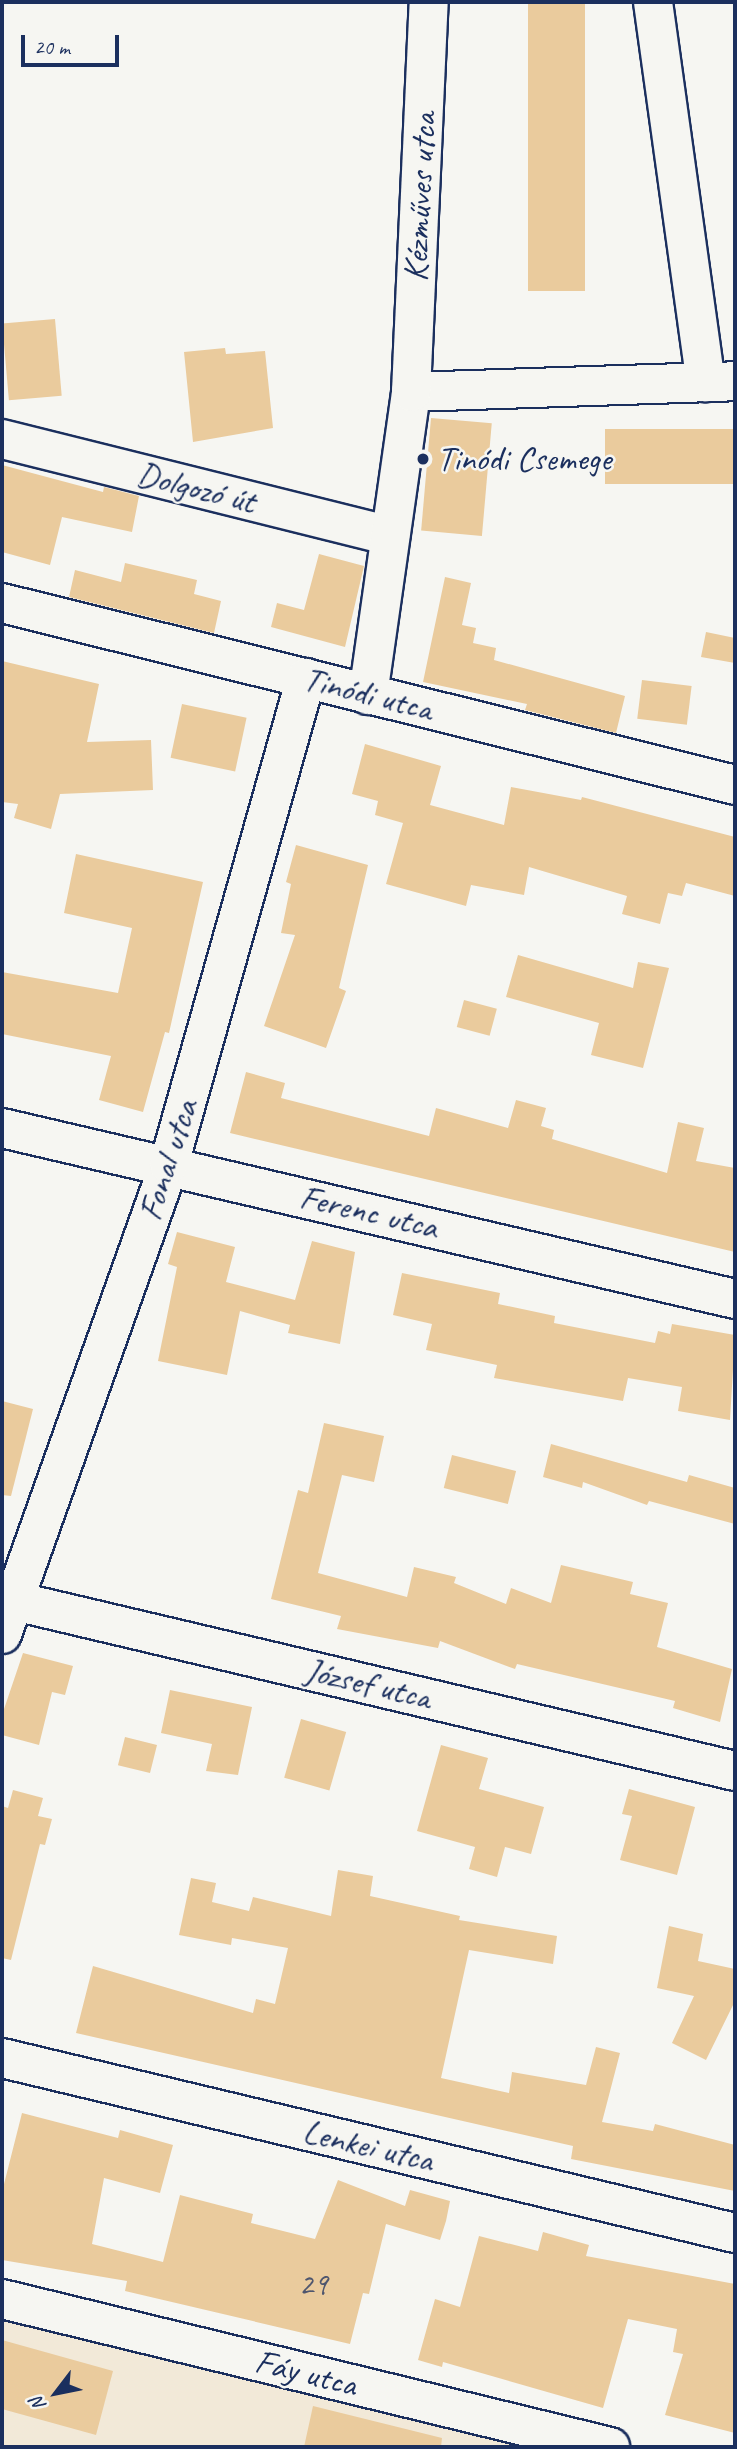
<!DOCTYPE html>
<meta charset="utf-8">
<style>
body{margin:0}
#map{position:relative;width:737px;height:2449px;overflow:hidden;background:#f6f6f2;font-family:Caveat,sans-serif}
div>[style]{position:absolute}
.built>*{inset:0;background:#f2e9d8}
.building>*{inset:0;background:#eacb9d;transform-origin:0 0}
.roads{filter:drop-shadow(2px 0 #1b2f5e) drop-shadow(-2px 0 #1b2f5e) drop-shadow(0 2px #1b2f5e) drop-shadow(0 -2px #1b2f5e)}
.minor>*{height:38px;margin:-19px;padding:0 19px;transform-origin:19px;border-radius:19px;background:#f6f6f2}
.dots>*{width:19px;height:19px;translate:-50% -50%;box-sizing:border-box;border:4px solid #f6f6f2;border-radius:50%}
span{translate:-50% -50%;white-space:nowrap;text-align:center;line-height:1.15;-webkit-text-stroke:5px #f6f6f2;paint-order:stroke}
.number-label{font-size:32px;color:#4f566e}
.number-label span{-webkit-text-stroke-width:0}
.street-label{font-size:35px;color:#1b2f5e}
.poi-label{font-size:35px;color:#1b2f5e}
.left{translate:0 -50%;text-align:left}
.frame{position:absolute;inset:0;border:4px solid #1b2f5e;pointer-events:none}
.north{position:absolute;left:21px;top:2358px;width:70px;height:70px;-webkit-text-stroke:5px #f6f6f2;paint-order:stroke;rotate:238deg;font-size:19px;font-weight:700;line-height:28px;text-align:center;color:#1b2f5e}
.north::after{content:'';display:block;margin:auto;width:24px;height:32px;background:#1b2f5e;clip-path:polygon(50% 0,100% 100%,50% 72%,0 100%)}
.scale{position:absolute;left:21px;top:35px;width:98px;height:32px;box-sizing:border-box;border:4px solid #1b2f5e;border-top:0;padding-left:9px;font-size:21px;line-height:24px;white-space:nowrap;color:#1b2f5e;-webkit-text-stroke:5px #f6f6f2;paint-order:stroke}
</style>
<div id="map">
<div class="built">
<div style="clip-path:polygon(2px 2317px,533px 2447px,2px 2447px)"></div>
</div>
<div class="building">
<div style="left:528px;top:2px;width:57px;height:289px"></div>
<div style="left:55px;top:319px;width:77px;height:53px;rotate:85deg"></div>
<div style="clip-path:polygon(225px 348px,226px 354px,265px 351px,273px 428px,193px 442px,184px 352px)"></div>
<div style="left:431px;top:418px;width:61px;height:113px;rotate:5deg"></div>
<div style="left:735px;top:429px;width:55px;height:130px;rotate:90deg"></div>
<div style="clip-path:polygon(2px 465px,103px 492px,104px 487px,139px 496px,132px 532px,62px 517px,50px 565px,2px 552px)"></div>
<div style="clip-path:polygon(319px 554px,364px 566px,345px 647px,271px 627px,277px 603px,304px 610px)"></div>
<div style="clip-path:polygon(125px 563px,197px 580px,194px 594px,221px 601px,214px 633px,69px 597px,75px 570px,121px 582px)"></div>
<div style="clip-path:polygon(445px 577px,471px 583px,462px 625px,476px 628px,473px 643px,496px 648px,494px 660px,625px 696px,616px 733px,525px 710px,527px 704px,423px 682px)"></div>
<div style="clip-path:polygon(706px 632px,735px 638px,735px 663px,701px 657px)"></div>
<div style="clip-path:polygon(2px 661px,99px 684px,87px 742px,151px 740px,153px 790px,60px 794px,51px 829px,14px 818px,18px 804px,2px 802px)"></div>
<div style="left:642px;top:680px;width:50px;height:39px;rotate:7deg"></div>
<div style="left:182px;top:704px;width:66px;height:55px;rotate:12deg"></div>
<div style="clip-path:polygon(365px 744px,441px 766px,430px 805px,504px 825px,511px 787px,581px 800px,582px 797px,735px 837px,735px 896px,686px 883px,682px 896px,668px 893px,660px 924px,622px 914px,627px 896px,529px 867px,524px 895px,471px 885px,466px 906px,386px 884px,403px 823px,375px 815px,378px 801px,352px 794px)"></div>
<div style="clip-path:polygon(296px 845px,368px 865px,339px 988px,346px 991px,326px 1048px,264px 1026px,295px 935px,281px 933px,291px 884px,286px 882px)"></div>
<div style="clip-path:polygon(76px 854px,203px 882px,169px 1033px,165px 1032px,143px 1112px,99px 1100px,111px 1056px,2px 1034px,2px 972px,118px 993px,132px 928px,64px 913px)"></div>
<div style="clip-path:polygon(518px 955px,633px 988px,638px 962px,669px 968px,643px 1068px,591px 1055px,599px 1023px,506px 997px)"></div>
<div style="left:464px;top:1000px;width:34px;height:28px;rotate:15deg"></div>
<div style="clip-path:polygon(246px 1072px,285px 1083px,281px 1098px,429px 1136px,436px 1108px,508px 1128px,516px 1100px,546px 1108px,541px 1126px,554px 1130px,552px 1139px,667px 1173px,678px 1122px,704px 1128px,696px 1161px,735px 1168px,735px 1252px,230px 1133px)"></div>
<div style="clip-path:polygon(177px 1232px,235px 1247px,226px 1282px,295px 1300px,312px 1241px,355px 1252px,340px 1344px,288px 1333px,290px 1325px,240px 1311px,227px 1375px,158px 1361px,177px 1267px,168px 1264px)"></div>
<div style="clip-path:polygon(402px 1273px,500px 1293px,498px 1304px,555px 1316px,554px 1323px,655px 1343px,658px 1331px,670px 1334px,672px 1324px,735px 1335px,730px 1420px,678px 1411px,682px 1387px,628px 1378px,623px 1401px,494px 1378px,497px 1365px,426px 1350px,432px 1324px,393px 1315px)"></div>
<div style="clip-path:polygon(2px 1401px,33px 1409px,11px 1496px,2px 1495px)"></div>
<div style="clip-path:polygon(324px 1423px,384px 1436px,374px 1482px,342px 1475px,318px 1573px,407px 1597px,414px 1567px,456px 1577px,454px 1583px,506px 1604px,511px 1588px,551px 1603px,561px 1565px,633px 1582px,630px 1594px,668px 1603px,657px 1647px,732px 1669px,720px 1722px,673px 1708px,675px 1701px,517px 1664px,515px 1669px,440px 1641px,438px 1648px,337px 1629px,341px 1616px,271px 1599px,298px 1490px,308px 1493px)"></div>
<div style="clip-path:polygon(551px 1444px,687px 1482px,689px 1475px,735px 1488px,735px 1524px,649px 1501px,647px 1505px,583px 1482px,582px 1488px,543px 1477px)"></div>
<div style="left:452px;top:1455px;width:66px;height:34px;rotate:14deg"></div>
<div style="clip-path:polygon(23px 1653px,73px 1666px,65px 1695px,52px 1692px,39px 1745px,2px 1735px,2px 1715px)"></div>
<div style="clip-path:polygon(170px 1690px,252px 1707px,238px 1775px,206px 1771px,212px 1744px,161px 1733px)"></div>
<div style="left:301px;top:1719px;width:47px;height:61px;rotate:16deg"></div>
<div style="left:125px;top:1737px;width:33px;height:29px;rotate:14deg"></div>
<div style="clip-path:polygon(441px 1745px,488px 1758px,479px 1789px,544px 1807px,531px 1854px,505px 1847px,497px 1877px,469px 1869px,475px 1847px,417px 1831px)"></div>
<div style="clip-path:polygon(629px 1789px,695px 1807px,677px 1875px,620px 1860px,632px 1816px,622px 1814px)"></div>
<div style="clip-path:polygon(13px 1790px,43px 1798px,38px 1816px,52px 1819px,45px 1845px,40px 1844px,11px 1960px,2px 1958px,2px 1806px,8px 1808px)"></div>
<div style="clip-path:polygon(338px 1870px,373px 1876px,370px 1896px,460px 1916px,459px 1920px,557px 1936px,553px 1964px,469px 1950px,441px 2078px,509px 2093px,512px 2072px,586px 2085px,596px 2047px,620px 2053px,602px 2122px,653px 2131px,655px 2124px,735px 2145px,735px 2191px,571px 2159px,573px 2146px,76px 2033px,93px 1966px,253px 2013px,256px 1999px,275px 2004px,288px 1948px,232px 1938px,231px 1945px,179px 1935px,191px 1878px,216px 1883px,212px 1902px,249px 1911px,253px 1897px,331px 1916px)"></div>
<div style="clip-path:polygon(669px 1926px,703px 1934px,698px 1961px,735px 1969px,735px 2001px,706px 2060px,672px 2043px,694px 1996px,657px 1988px)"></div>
<div style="clip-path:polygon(22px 2113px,118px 2138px,120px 2130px,173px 2145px,160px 2193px,104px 2178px,92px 2244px,163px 2262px,180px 2195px,253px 2214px,251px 2223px,315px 2239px,338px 2180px,405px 2206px,410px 2190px,450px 2201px,446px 2221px,440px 2240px,386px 2224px,369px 2294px,363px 2293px,350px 2344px,125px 2291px,127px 2281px,2px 2260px,2px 2192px)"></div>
<div style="clip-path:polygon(543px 2232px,589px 2245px,586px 2256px,735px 2284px,735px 2433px,665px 2415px,683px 2354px,673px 2352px,677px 2329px,628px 2319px,603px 2408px,443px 2362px,442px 2367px,418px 2360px,435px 2299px,460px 2307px,479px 2236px,538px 2251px)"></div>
<div style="clip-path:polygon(2px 2340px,113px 2371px,96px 2435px,2px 2409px)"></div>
<div style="clip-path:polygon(313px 2406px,442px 2438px,441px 2447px,304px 2447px)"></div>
</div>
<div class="roads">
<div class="minor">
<div style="left:653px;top:2px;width:384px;rotate:82.1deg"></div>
<div style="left:411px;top:392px;width:324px;rotate:-1.9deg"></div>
<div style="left:2px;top:439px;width:400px;rotate:14deg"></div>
<div style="left:2px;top:603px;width:755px;rotate:13.94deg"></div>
<div style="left:368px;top:695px;width:306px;rotate:-81.9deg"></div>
<div style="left:411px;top:392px;width:390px;rotate:-87.4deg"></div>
<div style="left:2px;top:1128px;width:753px;rotate:13.13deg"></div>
<div style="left:2px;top:1598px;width:753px;rotate:13.28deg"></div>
<div style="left:2px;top:1634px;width:499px;rotate:-70.4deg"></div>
<div style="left:169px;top:1164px;width:505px;rotate:-74.26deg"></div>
<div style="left:2px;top:2058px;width:754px;rotate:13.43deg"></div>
<div style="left:2px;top:2299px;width:626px;rotate:13.68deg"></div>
</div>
</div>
<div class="dots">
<div style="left:423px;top:459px;background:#1b2f5e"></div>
</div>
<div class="number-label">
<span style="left:313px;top:2284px">29</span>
</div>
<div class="street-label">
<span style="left:420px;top:197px;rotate:-87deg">Kézműves utca</span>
<span style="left:196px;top:488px;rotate:14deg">Dolgozó út</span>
<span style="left:368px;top:694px;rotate:14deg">Tinódi utca</span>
<span style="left:168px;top:1160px;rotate:-72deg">Fonal utca</span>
<span style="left:369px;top:1212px;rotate:13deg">Ferenc utca</span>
<span style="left:368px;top:1684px;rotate:13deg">József utca</span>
<span style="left:368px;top:2146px;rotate:13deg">Lenkei utca</span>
<span style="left:306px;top:2373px;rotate:14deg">Fáy utca</span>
</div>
<div class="poi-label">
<span class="left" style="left:437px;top:459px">Tinódi Csemege</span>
</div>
<div class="frame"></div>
<div class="north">N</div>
<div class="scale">20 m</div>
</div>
